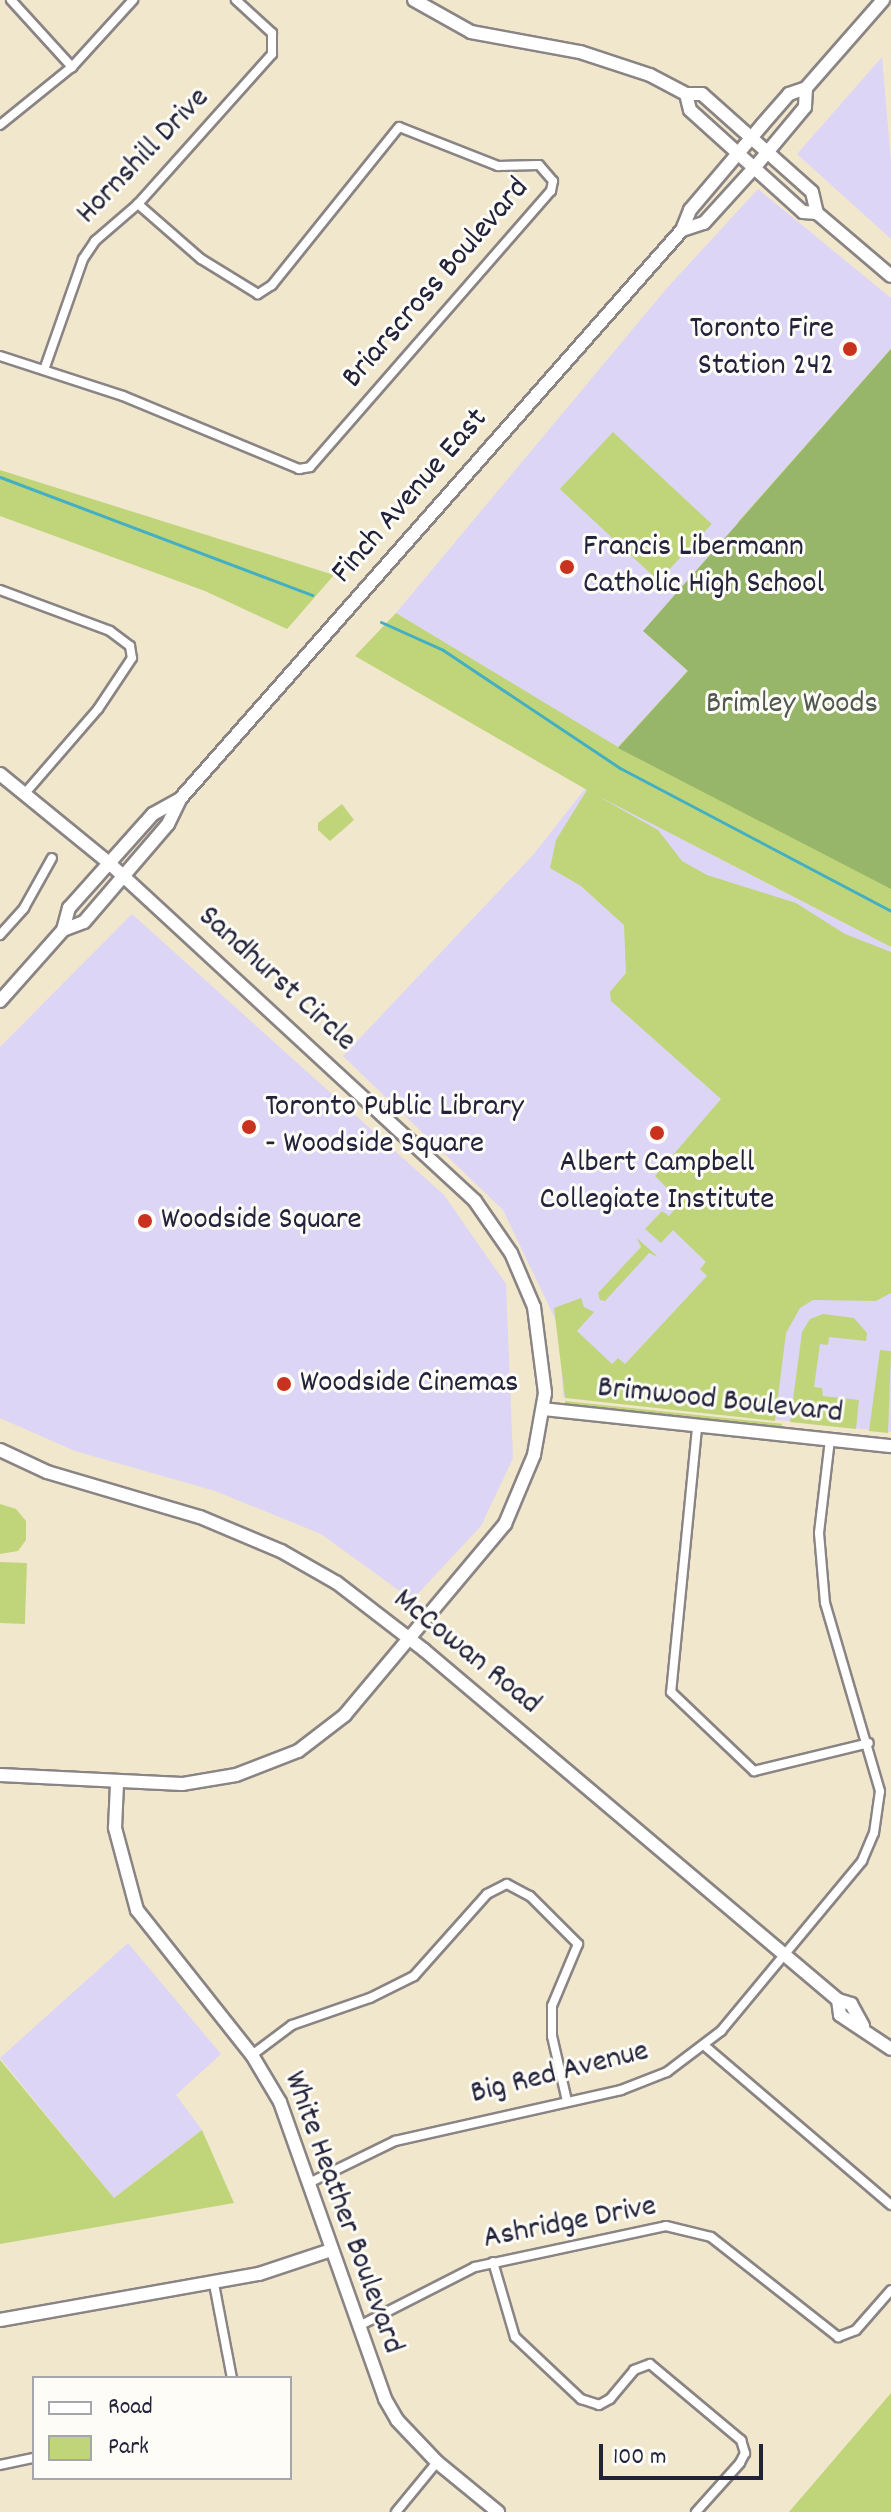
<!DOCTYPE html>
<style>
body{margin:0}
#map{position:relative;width:891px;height:2512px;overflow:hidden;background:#f1e7cd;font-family:Dekko,sans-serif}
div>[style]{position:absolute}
.built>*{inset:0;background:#dcd5f6}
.green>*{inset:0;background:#c0d579;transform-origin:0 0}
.forest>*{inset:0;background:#98b669}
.stream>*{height:3px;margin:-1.5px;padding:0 1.5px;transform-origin:1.5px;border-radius:1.5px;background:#44afc2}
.roads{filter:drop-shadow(2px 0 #8a8484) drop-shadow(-2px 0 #8a8484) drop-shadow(0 2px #8a8484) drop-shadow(0 -2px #8a8484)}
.street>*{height:8px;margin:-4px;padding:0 4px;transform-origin:4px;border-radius:4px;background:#fff}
.secondary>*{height:12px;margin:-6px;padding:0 6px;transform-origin:6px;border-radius:6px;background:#fff}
.dots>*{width:22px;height:22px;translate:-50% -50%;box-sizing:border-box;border:4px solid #fdfcf7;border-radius:50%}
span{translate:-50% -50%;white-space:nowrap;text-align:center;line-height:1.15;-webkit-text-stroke:6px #fdfcf7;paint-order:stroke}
.street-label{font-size:32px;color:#22223b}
.poi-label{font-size:32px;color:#22223b}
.right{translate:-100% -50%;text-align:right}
.left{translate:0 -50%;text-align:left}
.park-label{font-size:32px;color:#51584e}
.legend{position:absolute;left:32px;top:2376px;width:260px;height:104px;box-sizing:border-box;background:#fdfcf7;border:2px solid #a5a5ac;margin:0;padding:10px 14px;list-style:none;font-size:24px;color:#22223b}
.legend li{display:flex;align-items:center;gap:16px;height:40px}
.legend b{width:40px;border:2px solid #a5a5ac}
.scale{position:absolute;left:599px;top:2444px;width:164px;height:36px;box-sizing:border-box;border:4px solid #22223b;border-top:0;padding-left:10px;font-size:24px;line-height:28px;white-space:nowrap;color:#22223b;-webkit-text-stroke:6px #fdfcf7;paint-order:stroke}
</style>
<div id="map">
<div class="built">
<div style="clip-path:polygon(882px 57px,891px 162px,891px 239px,797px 154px)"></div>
<div style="clip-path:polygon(758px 189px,891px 298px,891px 349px,643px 631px,688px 671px,618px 748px,396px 613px,667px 288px)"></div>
<div style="clip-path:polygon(585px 789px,891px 947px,891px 1432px,563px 1397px,560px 1329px,503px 1210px,343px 1056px,533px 855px)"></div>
<div style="clip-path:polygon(132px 914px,444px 1195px,506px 1284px,513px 1458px,481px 1526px,412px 1600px,321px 1534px,215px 1491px,75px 1451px,0 1418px,0 1047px)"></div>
<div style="clip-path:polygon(128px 1943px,221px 2054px,176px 2095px,202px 2130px,114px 2198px,0 2058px)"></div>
</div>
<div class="green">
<div style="clip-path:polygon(891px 349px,891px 947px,596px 795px,658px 830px,682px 861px,707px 875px,796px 903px,845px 934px,891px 952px,891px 1293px,876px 1301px,813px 1300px,800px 1308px,786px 1333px,775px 1421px,565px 1398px,554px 1308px,581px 1298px,584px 1307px,594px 1312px,577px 1331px,612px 1364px,618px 1358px,625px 1364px,707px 1276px,700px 1269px,706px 1262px,673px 1230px,661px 1243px,645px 1229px,662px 1211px,669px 1216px,681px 1202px,655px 1176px,721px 1099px,611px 1001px,610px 992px,626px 973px,624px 925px,581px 886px,550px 868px,556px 840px,587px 790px,355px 656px,396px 613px,618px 747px,786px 563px,738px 522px)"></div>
<div style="left:613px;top:432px;width:135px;height:78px;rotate:43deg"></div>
<div style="clip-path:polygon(0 470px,334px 575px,287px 629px,205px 591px,0 516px)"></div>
<div style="clip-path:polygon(342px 804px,354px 820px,330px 841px,318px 830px,318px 823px)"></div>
<div style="clip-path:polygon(637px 1238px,658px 1257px,649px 1253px,605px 1301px,600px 1300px,598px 1293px,641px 1247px)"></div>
<div style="clip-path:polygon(823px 1314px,854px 1318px,867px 1333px,866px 1341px,829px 1337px,828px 1345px,820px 1344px,814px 1387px,822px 1388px,823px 1396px,859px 1400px,856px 1429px,790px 1422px,802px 1332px,810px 1319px)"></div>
<div style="clip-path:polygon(880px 1350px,891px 1351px,888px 1433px,869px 1431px)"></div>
<div style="left:565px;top:1401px;width:218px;height:5px;rotate:6deg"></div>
<div style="clip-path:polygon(0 1504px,16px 1509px,26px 1521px,26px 1540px,18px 1551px,0 1554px)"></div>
<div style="left:0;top:1562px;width:27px;height:61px;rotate:2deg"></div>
<div style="clip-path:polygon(0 2060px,114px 2198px,202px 2130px,234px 2203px,0 2244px)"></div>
<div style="clip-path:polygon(891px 2393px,891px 2512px,789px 2512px)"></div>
</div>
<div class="forest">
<div style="clip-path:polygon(891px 349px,891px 889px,618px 748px,688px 671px,643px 631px)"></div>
</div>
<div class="stream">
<div style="left:0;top:477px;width:334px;rotate:20.7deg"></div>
<div style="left:381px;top:622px;width:68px;rotate:24.3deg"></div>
<div style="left:443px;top:650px;width:213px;rotate:33.7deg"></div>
<div style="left:620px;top:768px;width:306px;rotate:27.8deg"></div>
</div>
<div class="roads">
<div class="street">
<div style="left:11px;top:0;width:91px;rotate:47.7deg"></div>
<div style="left:0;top:125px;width:92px;rotate:-38.9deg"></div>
<div style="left:72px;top:67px;width:91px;rotate:-47.7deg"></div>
<div style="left:0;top:356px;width:129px;rotate:18deg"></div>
<div style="left:123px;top:396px;width:191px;rotate:22.5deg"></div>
<div style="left:299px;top:469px;width:11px;rotate:-10deg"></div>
<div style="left:310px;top:467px;width:366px;rotate:-48.9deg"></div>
<div style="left:551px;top:191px;width:10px;rotate:-79deg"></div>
<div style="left:553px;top:181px;width:21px;rotate:-131deg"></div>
<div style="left:539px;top:165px;width:41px;rotate:178.6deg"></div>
<div style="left:498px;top:166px;width:106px;rotate:-158.5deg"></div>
<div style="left:399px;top:127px;width:203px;rotate:128.8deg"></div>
<div style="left:272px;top:285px;width:17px;rotate:147deg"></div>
<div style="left:258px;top:294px;width:67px;rotate:-148.4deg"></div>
<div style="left:201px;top:259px;width:84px;rotate:-138.9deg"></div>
<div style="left:44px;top:370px;width:118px;rotate:-70.6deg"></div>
<div style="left:83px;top:259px;width:22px;rotate:-56deg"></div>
<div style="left:95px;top:241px;width:57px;rotate:-40.7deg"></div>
<div style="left:138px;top:204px;width:201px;rotate:-48.2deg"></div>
<div style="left:272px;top:54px;width:21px;rotate:-90deg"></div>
<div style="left:272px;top:33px;width:49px;rotate:-137.5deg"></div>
<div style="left:0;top:590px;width:117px;rotate:20.4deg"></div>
<div style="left:110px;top:631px;width:25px;rotate:37deg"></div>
<div style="left:130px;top:646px;width:12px;rotate:81deg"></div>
<div style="left:132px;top:658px;width:61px;rotate:123.7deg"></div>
<div style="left:98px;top:709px;width:108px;rotate:130.9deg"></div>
<div style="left:0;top:935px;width:36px;rotate:-48deg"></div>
<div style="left:24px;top:908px;width:57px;rotate:-60.8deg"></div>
<div style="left:697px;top:1428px;width:265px;rotate:95.6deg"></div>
<div style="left:671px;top:1692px;width:115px;rotate:43.6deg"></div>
<div style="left:754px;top:1771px;width:118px;rotate:-13.7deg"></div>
<div style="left:706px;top:2047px;width:243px;rotate:40.5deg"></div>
<div style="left:252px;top:2055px;width:50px;rotate:-36.9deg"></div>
<div style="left:292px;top:2025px;width:83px;rotate:-19.1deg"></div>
<div style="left:370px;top:1998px;width:49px;rotate:-26.6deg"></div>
<div style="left:414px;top:1976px;width:110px;rotate:-48.3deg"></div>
<div style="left:487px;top:1894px;width:22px;rotate:-27deg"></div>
<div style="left:507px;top:1884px;width:26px;rotate:28deg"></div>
<div style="left:530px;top:1896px;width:68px;rotate:45deg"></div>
<div style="left:578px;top:1944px;width:67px;rotate:112.8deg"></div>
<div style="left:552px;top:2006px;width:30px;rotate:90deg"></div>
<div style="left:552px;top:2036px;width:67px;rotate:77deg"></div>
<div style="left:309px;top:2183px;width:96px;rotate:-26deg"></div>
<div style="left:395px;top:2141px;width:232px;rotate:-12.7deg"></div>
<div style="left:621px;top:2090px;width:49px;rotate:-21.4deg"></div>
<div style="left:667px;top:2072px;width:68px;rotate:-37.2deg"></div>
<div style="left:721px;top:2031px;width:221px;rotate:-50.3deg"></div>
<div style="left:862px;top:1861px;width:30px;rotate:-67deg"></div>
<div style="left:874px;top:1833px;width:42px;rotate:-81.9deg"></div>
<div style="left:880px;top:1791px;width:196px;rotate:-106.3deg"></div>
<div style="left:825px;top:1603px;width:70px;rotate:-94.9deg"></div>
<div style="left:819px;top:1533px;width:95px;rotate:-83.3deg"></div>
<div style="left:493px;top:2262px;width:78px;rotate:73.7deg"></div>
<div style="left:515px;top:2337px;width:91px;rotate:43.2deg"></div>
<div style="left:581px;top:2399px;width:19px;rotate:18deg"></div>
<div style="left:599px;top:2405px;width:13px;rotate:-29deg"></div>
<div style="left:610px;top:2399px;width:38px;rotate:-50deg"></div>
<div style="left:634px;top:2370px;width:17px;rotate:-21deg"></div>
<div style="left:650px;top:2364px;width:119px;rotate:39.9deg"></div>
<div style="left:741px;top:2440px;width:14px;rotate:73deg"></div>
<div style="left:745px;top:2453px;width:11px;rotate:117deg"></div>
<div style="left:740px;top:2463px;width:66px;rotate:131.9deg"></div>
<div style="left:214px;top:2284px;width:96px;rotate:79.2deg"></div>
<div style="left:359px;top:2326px;width:130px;rotate:-27deg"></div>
<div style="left:475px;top:2267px;width:195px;rotate:-12.1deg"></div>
<div style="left:666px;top:2226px;width:46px;rotate:13.7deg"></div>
<div style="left:711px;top:2237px;width:162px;rotate:38.2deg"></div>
<div style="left:838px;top:2337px;width:19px;rotate:-21deg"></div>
<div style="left:856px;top:2330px;width:53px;rotate:-48.8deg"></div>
<div style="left:0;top:2465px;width:35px;rotate:-12deg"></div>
<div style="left:396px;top:2512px;width:65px;rotate:-50.6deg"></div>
</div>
<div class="secondary">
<div style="left:414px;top:0;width:65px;rotate:29.3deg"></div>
<div style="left:471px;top:32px;width:111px;rotate:10.4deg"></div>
<div style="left:580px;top:52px;width:74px;rotate:18.2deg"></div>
<div style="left:650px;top:75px;width:41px;rotate:27.8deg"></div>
<div style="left:686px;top:94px;width:16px"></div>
<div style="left:702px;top:94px;width:147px;rotate:41.7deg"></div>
<div style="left:812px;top:192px;width:22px;rotate:77deg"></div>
<div style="left:686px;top:94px;width:16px;rotate:76deg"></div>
<div style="left:690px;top:110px;width:152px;rotate:42.1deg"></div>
<div style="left:803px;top:212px;width:14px;rotate:4deg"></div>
<div style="left:817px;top:213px;width:97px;rotate:40.4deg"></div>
<div style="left:682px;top:230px;width:23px;rotate:-18deg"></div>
<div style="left:704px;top:223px;width:76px;rotate:-47.7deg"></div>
<div style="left:755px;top:167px;width:78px;rotate:-50.2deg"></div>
<div style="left:805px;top:107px;width:19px;rotate:-87deg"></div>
<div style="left:0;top:774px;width:141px;rotate:39.2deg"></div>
<div style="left:109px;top:863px;width:498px;rotate:42.7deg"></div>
<div style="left:475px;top:1201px;width:63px;rotate:55.3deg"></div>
<div style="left:511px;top:1253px;width:59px;rotate:66.9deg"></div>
<div style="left:534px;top:1307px;width:87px;rotate:82.7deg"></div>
<div style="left:545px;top:1393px;width:63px;rotate:100.1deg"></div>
<div style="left:534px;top:1455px;width:75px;rotate:112.8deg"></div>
<div style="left:505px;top:1524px;width:249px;rotate:130deg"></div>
<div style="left:345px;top:1715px;width:59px;rotate:142.5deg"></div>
<div style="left:298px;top:1751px;width:66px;rotate:158.8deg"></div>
<div style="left:236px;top:1775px;width:55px;rotate:170.5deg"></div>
<div style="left:182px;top:1784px;width:182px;rotate:-177.2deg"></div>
<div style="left:63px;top:930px;width:23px;rotate:-75deg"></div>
<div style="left:69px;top:908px;width:126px;rotate:-48.2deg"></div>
<div style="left:153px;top:814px;width:31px;rotate:-29deg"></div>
<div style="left:0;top:1001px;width:95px;rotate:-48.4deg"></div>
<div style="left:63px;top:930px;width:22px;rotate:-21deg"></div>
<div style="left:84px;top:922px;width:129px;rotate:-49.4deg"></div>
<div style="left:168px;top:824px;width:28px;rotate:-64deg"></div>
<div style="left:180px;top:799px;width:759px;rotate:-48.58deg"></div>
<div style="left:682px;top:230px;width:22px;rotate:-68deg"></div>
<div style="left:690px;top:210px;width:111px;rotate:-49.7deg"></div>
<div style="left:762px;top:125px;width:41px;rotate:-48.9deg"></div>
<div style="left:789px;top:94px;width:18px;rotate:-19deg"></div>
<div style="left:806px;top:88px;width:117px;rotate:-48.8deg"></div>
<div style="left:543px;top:1409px;width:350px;rotate:6.1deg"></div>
<div style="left:0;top:1450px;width:52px;rotate:25.1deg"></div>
<div style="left:47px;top:1472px;width:159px;rotate:16.4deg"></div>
<div style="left:200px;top:1517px;width:88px;rotate:22.8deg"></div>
<div style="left:281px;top:1551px;width:64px;rotate:29.7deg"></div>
<div style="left:337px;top:1583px;width:110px;rotate:37.6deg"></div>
<div style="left:424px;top:1650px;width:542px;rotate:40.21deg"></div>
<div style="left:838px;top:2000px;width:14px;rotate:17deg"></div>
<div style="left:851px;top:2004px;width:25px;rotate:61deg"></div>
<div style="left:117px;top:1784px;width:44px;rotate:92.6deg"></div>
<div style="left:115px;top:1828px;width:85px;rotate:75deg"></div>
<div style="left:137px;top:1910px;width:185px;rotate:51.6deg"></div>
<div style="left:252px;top:2055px;width:55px;rotate:59.2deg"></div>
<div style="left:280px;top:2102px;width:315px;rotate:70.5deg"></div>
<div style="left:385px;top:2399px;width:24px;rotate:60deg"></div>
<div style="left:397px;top:2420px;width:58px;rotate:46.4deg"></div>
<div style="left:437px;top:2462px;width:79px;rotate:39.3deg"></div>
<div style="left:838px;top:2000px;width:15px;rotate:82deg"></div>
<div style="left:840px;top:2015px;width:61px;rotate:33.7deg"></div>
<div style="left:0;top:2320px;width:263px;rotate:-10.1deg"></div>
<div style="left:259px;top:2274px;width:76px;rotate:-18.4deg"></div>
</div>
</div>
<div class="dots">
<div style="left:850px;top:349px;background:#c8321e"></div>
<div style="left:567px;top:567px;background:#c8321e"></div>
<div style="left:249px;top:1127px;background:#c8321e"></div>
<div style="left:657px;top:1133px;background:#c8321e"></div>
<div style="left:145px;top:1221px;background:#c8321e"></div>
<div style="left:284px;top:1384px;background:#c8321e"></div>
</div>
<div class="street-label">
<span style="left:144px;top:157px;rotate:-46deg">Hornshill Drive</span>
<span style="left:437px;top:284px;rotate:-49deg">Briarscross Boulevard</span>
<span style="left:411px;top:497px;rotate:-49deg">Finch Avenue East</span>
<span style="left:276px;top:980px;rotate:42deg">Sandhurst Circle</span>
<span style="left:720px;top:1402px;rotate:6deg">Brimwood Boulevard</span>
<span style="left:466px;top:1653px;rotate:39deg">McCowan Road</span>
<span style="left:560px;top:2074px;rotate:-14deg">Big Red Avenue</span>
<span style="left:342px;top:2213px;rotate:70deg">White Heather Boulevard</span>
<span style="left:570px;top:2224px;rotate:-11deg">Ashridge Drive</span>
</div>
<div class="poi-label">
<span class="right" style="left:834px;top:349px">Toronto Fire<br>Station 242</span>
<span class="left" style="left:583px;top:567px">Francis Libermann<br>Catholic High School</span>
<span class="left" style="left:265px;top:1127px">Toronto Public Library<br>- Woodside Square</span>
<span style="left:657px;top:1183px">Albert Campbell<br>Collegiate Institute</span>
<span class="left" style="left:161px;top:1221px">Woodside Square</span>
<span class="left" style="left:300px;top:1384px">Woodside Cinemas</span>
</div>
<div class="park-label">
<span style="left:792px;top:705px">Brimley Woods</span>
</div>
<ul class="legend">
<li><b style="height:10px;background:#fff"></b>Road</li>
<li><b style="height:22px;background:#c0d579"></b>Park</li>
</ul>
<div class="scale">100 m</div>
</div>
